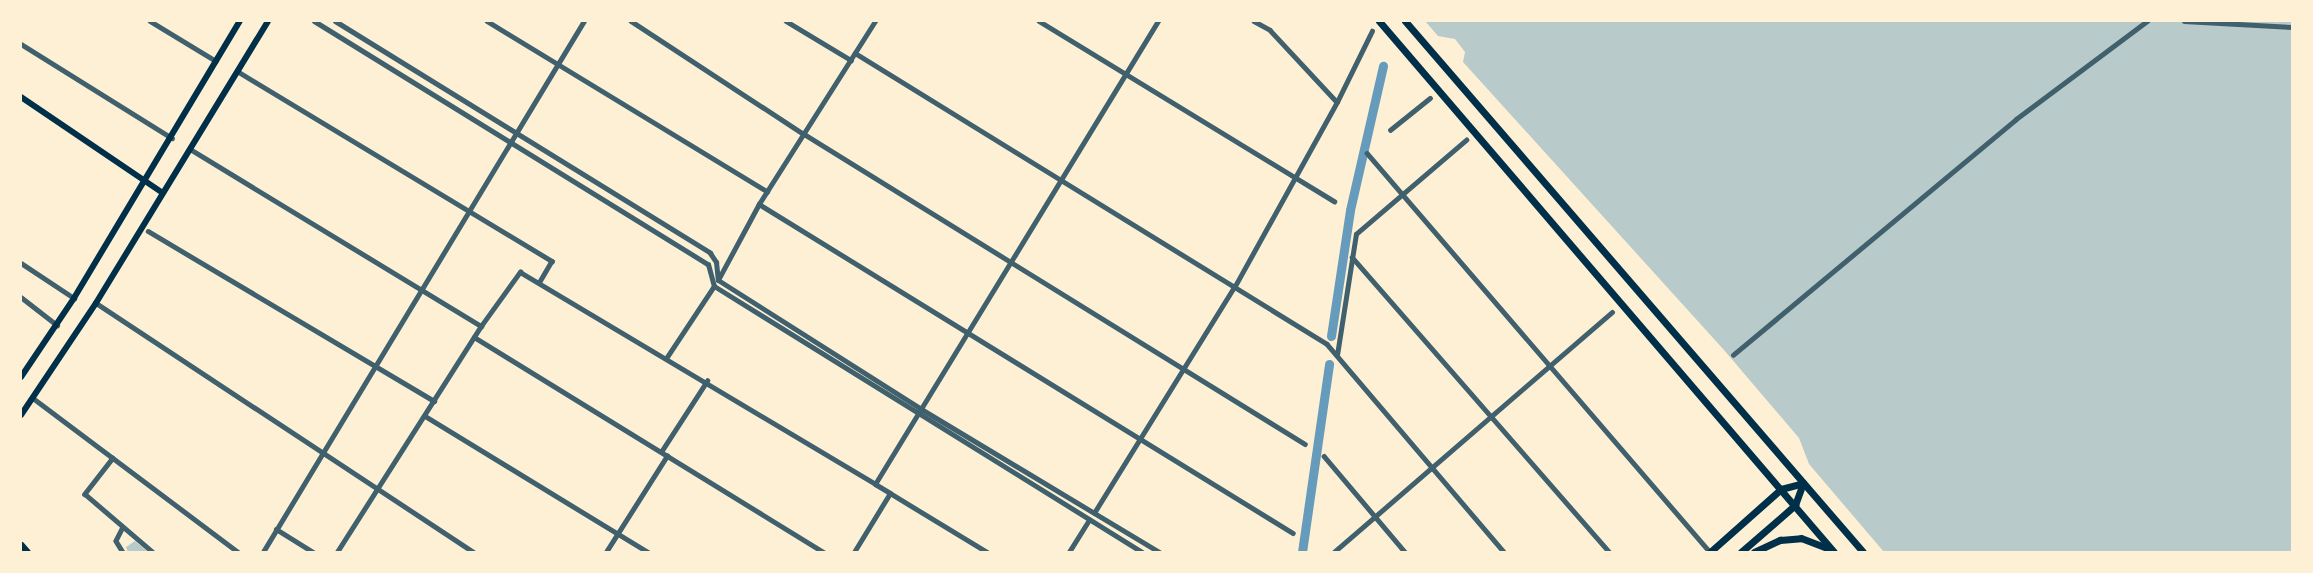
<!DOCTYPE html>
<style>
body{margin:0}
#map{position:relative;width:2313px;height:573px;overflow:hidden;background:#fdf0d5;font-family:Ubuntu,sans-serif}
div>[style]{position:absolute}
.green>*{inset:0;background:#b9caca}
.canal>*{height:9px;margin:-4.5px;padding:0 4.5px;transform-origin:4.5px;border-radius:4.5px;background:#669bbc}
.minor>*{height:4.5px;margin:-2.25px;padding:0 2.25px;transform-origin:2.25px;border-radius:2.25px;background:#3f606c}
.tertiary>*{height:5px;margin:-2.5px;padding:0 2.5px;transform-origin:2.5px;border-radius:2.5px;background:#3f606c}
.secondary>*{height:6px;margin:-3px;padding:0 3px;transform-origin:3px;border-radius:3px;background:#003049}
.primary>*{height:7px;margin:-3.5px;padding:0 3.5px;transform-origin:3.5px;border-radius:3.5px;background:#003049}
span{translate:-50% -50%;white-space:nowrap;text-align:center;line-height:1.15;-webkit-text-stroke:4.5px #fdf0d5;paint-order:stroke}
.frame{position:absolute;inset:0;border:22px solid #fdf0d5;pointer-events:none}
</style>
<div id="map">
<div class="green">
<div style="clip-path:polygon(1425px 21px,2292px 21px,2292px 552px,1884px 552px,1809px 464px,1799px 438px,1724px 350px,1463px 62px,1465px 52px,1455px 39px,1438px 36px)"></div>
<div style="clip-path:polygon(135px 541px,148px 552px,128px 552px,126px 547px)"></div>
</div>
<div class="canal">
<div style="left:1331px;top:336px;width:127px;rotate:-81.4deg"></div>
<div style="left:1350px;top:210px;width:148px;rotate:-77.1deg"></div>
<div style="left:1302px;top:552px;width:190px;rotate:-81.8deg"></div>
</div>
<div class="minor">
<div style="left:150px;top:21px;width:77px;rotate:31.2deg"></div>
<div style="left:487px;top:21px;width:328px;rotate:31.3deg"></div>
<div style="left:631px;top:21px;width:207px;rotate:33.2deg"></div>
<div style="left:804px;top:134px;width:589px;rotate:31.75deg"></div>
<div style="left:786px;top:21px;width:76px;rotate:31deg"></div>
<div style="left:1039px;top:21px;width:346px;rotate:31.4deg"></div>
<div style="left:1254px;top:21px;width:18px;rotate:29deg"></div>
<div style="left:1270px;top:30px;width:98px;rotate:47.1deg"></div>
<div style="left:2184px;top:21px;width:108px;rotate:3.2deg"></div>
<div style="left:21px;top:44px;width:178px;rotate:31.9deg"></div>
<div style="left:855px;top:53px;width:554px;rotate:31.65deg"></div>
<div style="left:1327px;top:344px;width:273px;rotate:49.6deg"></div>
<div style="left:237px;top:71px;width:368px;rotate:31.1deg"></div>
<div style="left:552px;top:261px;width:24px;rotate:120deg"></div>
<div style="left:1390px;top:130px;width:51px;rotate:-38.7deg"></div>
<div style="left:190px;top:149px;width:341px;rotate:31.3deg"></div>
<div style="left:1367px;top:153px;width:526px;rotate:49.32deg"></div>
<div style="left:759px;top:204px;width:627px;rotate:31.64deg"></div>
<div style="left:148px;top:231px;width:333px;rotate:30.7deg"></div>
<div style="left:1352px;top:257px;width:391px;rotate:48.9deg"></div>
<div style="left:21px;top:263px;width:64px;rotate:33.4deg"></div>
<div style="left:718px;top:280px;width:86px;rotate:-61.7deg"></div>
<div style="left:759px;top:204px;width:217px;rotate:-57.6deg"></div>
<div style="left:21px;top:297px;width:46px;rotate:37.9deg"></div>
<div style="left:96px;top:303px;width:452px;rotate:33.4deg"></div>
<div style="left:474px;top:337px;width:411px;rotate:31.6deg"></div>
<div style="left:1337px;top:355px;width:122px;rotate:-81.1deg"></div>
<div style="left:1356px;top:234px;width:145px;rotate:-40.5deg"></div>
<div style="left:1733px;top:355px;width:368px;rotate:-39.8deg"></div>
<div style="left:2016px;top:119px;width:164px;rotate:-36.8deg"></div>
<div style="left:667px;top:357px;width:85px;rotate:-56.5deg"></div>
<div style="left:33px;top:398px;width:256px;rotate:36.9deg"></div>
<div style="left:425px;top:416px;width:261px;rotate:31.4deg"></div>
<div style="left:661px;top:452px;width:85px;rotate:-57.1deg"></div>
<div style="left:1324px;top:456px;width:126px;rotate:49.8deg"></div>
<div style="left:113px;top:458px;width:46px;rotate:127.9deg"></div>
<div style="left:85px;top:494px;width:89px;rotate:40.5deg"></div>
<div style="left:890px;top:493px;width:114px;rotate:31.3deg"></div>
<div style="left:1094px;top:513px;width:267px;rotate:-58.2deg"></div>
<div style="left:1235px;top:286px;width:210px;rotate:-61deg"></div>
<div style="left:1337px;top:102px;width:79px;rotate:-63.8deg"></div>
<div style="left:122px;top:529px;width:13px;rotate:117deg"></div>
<div style="left:116px;top:541px;width:13px;rotate:58deg"></div>
<div style="left:276px;top:529px;width:44px;rotate:31.9deg"></div>
<div style="left:263px;top:552px;width:620px;rotate:-58.85deg"></div>
<div style="left:337px;top:552px;width:268px;rotate:-57.5deg"></div>
<div style="left:481px;top:326px;width:67px;rotate:-54.2deg"></div>
<div style="left:520px;top:272px;width:413px;rotate:30.8deg"></div>
<div style="left:606px;top:552px;width:114px;rotate:-57.6deg"></div>
<div style="left:1069px;top:552px;width:38px;rotate:-58deg"></div>
<div style="left:1334px;top:552px;width:367px;rotate:-40.8deg"></div>
</div>
<div class="tertiary">
<div style="left:314px;top:21px;width:463px;rotate:31.7deg"></div>
<div style="left:708px;top:264px;width:23px;rotate:75deg"></div>
<div style="left:335px;top:21px;width:441px;rotate:31.7deg"></div>
<div style="left:710px;top:253px;width:11px;rotate:56deg"></div>
<div style="left:716px;top:262px;width:18px;rotate:84deg"></div>
<div style="left:718px;top:280px;width:241px;rotate:32.4deg"></div>
<div style="left:921px;top:409px;width:278px;rotate:31deg"></div>
<div style="left:714px;top:286px;width:504px;rotate:31.86deg"></div>
<div style="left:854px;top:552px;width:69px;rotate:-58.6deg"></div>
<div style="left:890px;top:493px;width:17px;rotate:-149deg"></div>
<div style="left:875px;top:484px;width:543px;rotate:-58.57deg"></div>
</div>
<div class="secondary">
<div style="left:21px;top:97px;width:171px;rotate:34.1deg"></div>
<div style="left:21px;top:377px;width:95px;rotate:-56.1deg"></div>
<div style="left:74px;top:298px;width:323px;rotate:-59.1deg"></div>
<div style="left:21px;top:415px;width:135px;rotate:-56.2deg"></div>
<div style="left:96px;top:303px;width:330px;rotate:-58.6deg"></div>
</div>
<div class="primary">
<div style="left:1379px;top:21px;width:699px;rotate:49.41deg"></div>
<div style="left:1405px;top:21px;width:701px;rotate:49.22deg"></div>
<div style="left:21px;top:545px;width:9px;rotate:49deg"></div>
<div style="left:1710px;top:552px;width:95px;rotate:-41.6deg"></div>
<div style="left:1781px;top:489px;width:23px;rotate:-15deg"></div>
<div style="left:1741px;top:552px;width:72px;rotate:-41deg"></div>
<div style="left:1795px;top:505px;width:23px;rotate:-70deg"></div>
<div style="left:1754px;top:552px;width:29px;rotate:-25deg"></div>
<div style="left:1780px;top:540px;width:21px;rotate:-5deg"></div>
<div style="left:1801px;top:538px;width:30px;rotate:21deg"></div>
</div>
<div class="frame"></div>
</div>
